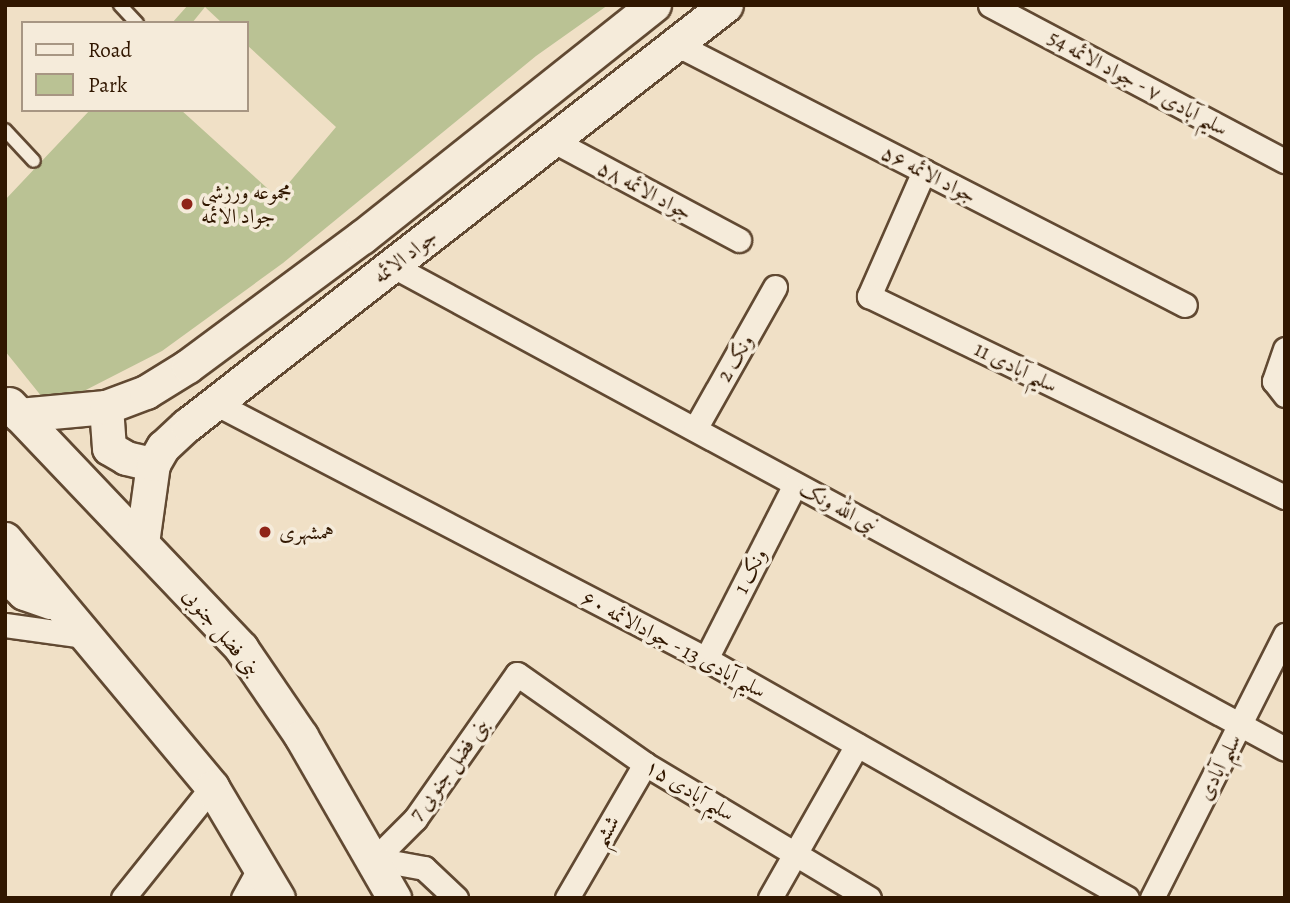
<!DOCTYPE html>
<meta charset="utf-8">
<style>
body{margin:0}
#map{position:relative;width:1290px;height:903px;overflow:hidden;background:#f0e0c6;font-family:Alegreya,Amiri,serif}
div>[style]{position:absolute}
.green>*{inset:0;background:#bac294}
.roads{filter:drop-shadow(2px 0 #614932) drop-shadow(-2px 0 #614932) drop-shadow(0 2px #614932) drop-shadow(0 -2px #614932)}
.lane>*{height:12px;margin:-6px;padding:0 6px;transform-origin:6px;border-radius:6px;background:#f5ebda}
.street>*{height:23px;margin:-11.5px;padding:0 11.5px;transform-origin:11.5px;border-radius:11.5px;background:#f5ebda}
.secondary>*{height:33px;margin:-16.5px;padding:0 16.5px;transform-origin:16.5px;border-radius:16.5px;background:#f5ebda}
.dots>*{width:19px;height:19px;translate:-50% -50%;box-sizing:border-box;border:4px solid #f5ebda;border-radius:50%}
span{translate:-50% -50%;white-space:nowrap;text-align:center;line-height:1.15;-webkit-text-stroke:7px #f5ebda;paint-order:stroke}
.street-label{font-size:21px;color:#311700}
.poi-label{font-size:21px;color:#311700}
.left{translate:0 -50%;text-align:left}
.frame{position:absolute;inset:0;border:7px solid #311700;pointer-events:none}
.legend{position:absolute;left:21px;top:21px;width:228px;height:91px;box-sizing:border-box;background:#f5ebda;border:2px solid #a79683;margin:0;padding:9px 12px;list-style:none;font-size:21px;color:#311700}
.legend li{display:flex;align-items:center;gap:14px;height:35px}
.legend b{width:35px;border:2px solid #a79683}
</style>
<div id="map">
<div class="green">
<div style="clip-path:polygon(188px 5px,608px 5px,536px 56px,283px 263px,162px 351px,78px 394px,42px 397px,5px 351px,5px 200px,90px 110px,181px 110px,277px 197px,336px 127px,247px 45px,247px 23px,222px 23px,205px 7px,192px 23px,172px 23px)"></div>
</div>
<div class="roads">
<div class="lane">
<div style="left:120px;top:5px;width:25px;rotate:47deg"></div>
<div style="left:5px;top:130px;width:42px;rotate:46.9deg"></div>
</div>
<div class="street">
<div style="left:990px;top:5px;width:334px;rotate:27.9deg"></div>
<div style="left:674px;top:43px;width:574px;rotate:27.15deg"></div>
<div style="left:552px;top:140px;width:212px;rotate:28.1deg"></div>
<div style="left:924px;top:171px;width:137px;rotate:113.7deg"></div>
<div style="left:869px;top:296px;width:462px;rotate:25.8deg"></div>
<div style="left:393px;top:266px;width:1014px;rotate:28.43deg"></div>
<div style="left:1285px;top:349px;width:34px;rotate:109deg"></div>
<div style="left:1274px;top:381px;width:18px;rotate:52deg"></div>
<div style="left:215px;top:403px;width:554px;rotate:27.54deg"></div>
<div style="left:706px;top:659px;width:484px;rotate:29.6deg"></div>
<div style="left:695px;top:429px;width:163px;rotate:-60.6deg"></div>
<div style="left:5px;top:625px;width:86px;rotate:8deg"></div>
<div style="left:706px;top:659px;width:196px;rotate:-63deg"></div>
<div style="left:375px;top:859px;width:57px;rotate:-45deg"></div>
<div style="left:415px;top:819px;width:177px;rotate:-54.9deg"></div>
<div style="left:517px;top:674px;width:156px;rotate:35.1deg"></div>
<div style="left:645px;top:764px;width:261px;rotate:30.9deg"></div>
<div style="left:375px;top:859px;width:50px;rotate:10.4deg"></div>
<div style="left:424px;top:868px;width:44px;rotate:43.2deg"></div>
<div style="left:123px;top:898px;width:142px;rotate:-51.3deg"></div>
<div style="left:243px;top:898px;width:37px;rotate:-61deg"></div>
<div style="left:567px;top:898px;width:155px;rotate:-59.8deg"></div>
<div style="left:770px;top:898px;width:176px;rotate:-60.4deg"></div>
<div style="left:1152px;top:898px;width:295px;rotate:-63.2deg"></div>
</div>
<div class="secondary">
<div style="left:9px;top:404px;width:337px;rotate:46.4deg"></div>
<div style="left:241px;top:648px;width:107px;rotate:55.7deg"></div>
<div style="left:301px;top:736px;width:187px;rotate:60.1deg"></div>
<div style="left:106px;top:407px;width:41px;rotate:85.8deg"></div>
<div style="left:109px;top:448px;width:20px;rotate:30deg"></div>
<div style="left:126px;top:458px;width:28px;rotate:13deg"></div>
<div style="left:19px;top:415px;width:87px;rotate:-5.3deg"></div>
<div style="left:106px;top:407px;width:43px;rotate:-20.6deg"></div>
<div style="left:146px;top:392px;width:49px;rotate:-31.8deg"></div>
<div style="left:188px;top:366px;width:217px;rotate:-36.6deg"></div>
<div style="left:362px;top:237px;width:373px;rotate:-38.5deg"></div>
<div style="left:5px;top:539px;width:323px;rotate:50.1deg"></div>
<div style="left:212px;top:787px;width:129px;rotate:59.3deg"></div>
<div style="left:142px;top:543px;width:80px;rotate:-82.1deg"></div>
<div style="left:153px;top:464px;width:20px;rotate:-60deg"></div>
<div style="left:163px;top:447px;width:33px;rotate:-43deg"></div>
<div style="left:187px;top:425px;width:683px;rotate:-37.93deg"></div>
<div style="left:5px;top:575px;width:26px;rotate:43deg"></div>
<div style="left:24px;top:593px;width:28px;rotate:19deg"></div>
</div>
</div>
<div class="dots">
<div style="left:187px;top:204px;background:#8f2418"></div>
<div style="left:265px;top:532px;background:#8f2418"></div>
</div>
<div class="street-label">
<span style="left:1138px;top:83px;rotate:28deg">سلیم آبادی ۷ - جواد الائمه 54</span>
<span style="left:929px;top:174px;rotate:27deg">جواد الائمه ۵۶</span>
<span style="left:645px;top:190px;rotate:28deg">جواد الائمه ۵۸</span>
<span style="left:405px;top:256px;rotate:-38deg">جواد الائمه</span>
<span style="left:735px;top:358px;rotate:-60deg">ونک 2</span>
<span style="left:1016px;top:367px;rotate:26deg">سلیم آبادی 11</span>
<span style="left:839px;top:507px;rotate:28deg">نبی الله ونک</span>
<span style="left:750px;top:571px;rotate:-63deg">ونک 1</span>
<span style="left:222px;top:632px;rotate:50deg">بنی فضل جنوبی</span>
<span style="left:674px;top:644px;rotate:28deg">سلیم آبادی 13 - جوادالائمه ۶۰</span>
<span style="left:1219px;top:767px;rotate:-63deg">سلیم آبادی</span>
<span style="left:449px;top:769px;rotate:-54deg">بنی فضل جنوبی 7</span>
<span style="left:690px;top:790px;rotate:31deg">سلیم آبادی ۱۵</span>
<span style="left:606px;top:831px;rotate:-60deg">ششم</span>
</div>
<div class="poi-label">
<span class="left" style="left:201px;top:204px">مجموعه ورزشی<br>جواد الائمه</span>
<span class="left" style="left:279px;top:532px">همشهری</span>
</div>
<div class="frame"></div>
<ul class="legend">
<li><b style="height:9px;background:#f5ebda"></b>Road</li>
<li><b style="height:19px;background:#bac294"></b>Park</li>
</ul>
</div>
